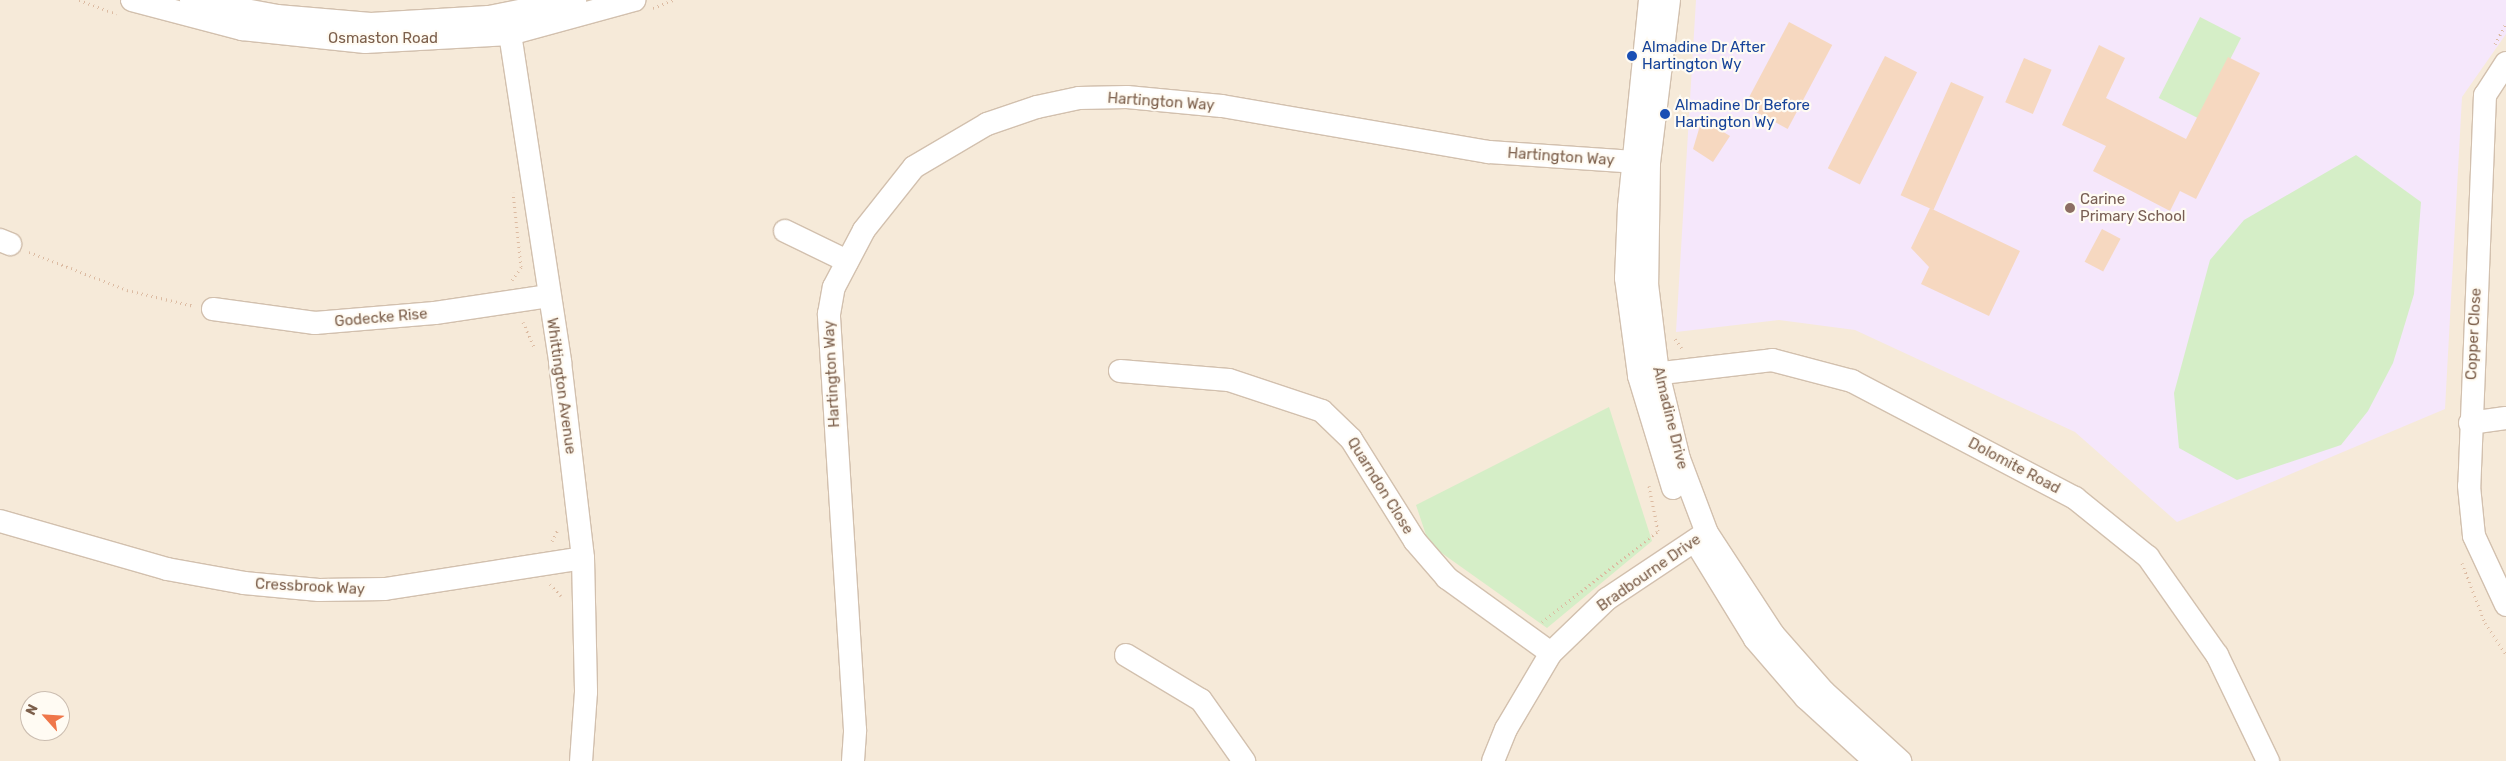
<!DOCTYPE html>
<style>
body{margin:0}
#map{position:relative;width:2506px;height:761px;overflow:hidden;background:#fef7eb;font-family:Rubik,sans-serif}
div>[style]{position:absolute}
.residential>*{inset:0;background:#f6ead9}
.education>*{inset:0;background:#f5e7fb}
.green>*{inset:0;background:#d5eec7;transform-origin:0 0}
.building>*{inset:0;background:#f6d8c0;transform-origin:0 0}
.path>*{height:3px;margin-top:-1.5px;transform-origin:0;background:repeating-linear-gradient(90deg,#dcbba2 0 1px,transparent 0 5px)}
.roads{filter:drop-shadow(1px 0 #d2c0ae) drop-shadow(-1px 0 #d2c0ae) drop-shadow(0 1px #d2c0ae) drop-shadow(0 -1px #d2c0ae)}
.minor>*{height:22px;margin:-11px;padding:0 11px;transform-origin:11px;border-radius:11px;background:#fff}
.dots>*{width:14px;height:14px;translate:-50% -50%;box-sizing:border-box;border:2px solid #fffbf3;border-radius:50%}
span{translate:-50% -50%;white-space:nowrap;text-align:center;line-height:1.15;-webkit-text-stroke:4.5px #fffbf3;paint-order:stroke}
.street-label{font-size:15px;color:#7c5f4b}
.transit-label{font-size:15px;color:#164399}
.left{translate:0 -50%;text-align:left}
.education-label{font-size:15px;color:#785e54}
.north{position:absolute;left:20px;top:691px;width:50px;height:50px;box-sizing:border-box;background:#fffbf3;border:1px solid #cbbdb0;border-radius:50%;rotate:296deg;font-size:14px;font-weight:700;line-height:20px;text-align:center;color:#7c5f4b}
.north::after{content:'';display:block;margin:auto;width:18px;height:22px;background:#ef7649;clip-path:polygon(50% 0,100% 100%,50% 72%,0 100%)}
</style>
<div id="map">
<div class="residential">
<div style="clip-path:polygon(evenodd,0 0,2506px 0,2506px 761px,0 761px,0 0,30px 701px,60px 701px,60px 731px,30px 731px,30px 701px)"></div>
</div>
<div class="education">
<div style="clip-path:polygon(1696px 0,2506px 0,2506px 34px,2462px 97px,2445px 409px,2177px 522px,2075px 432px,1855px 330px,1779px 320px,1676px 332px)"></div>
</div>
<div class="green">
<div style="left:2200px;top:17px;width:46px;height:91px;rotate:27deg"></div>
<div style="clip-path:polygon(2356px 155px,2421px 202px,2414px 294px,2393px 363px,2368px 411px,2341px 445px,2237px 480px,2179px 448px,2174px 393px,2210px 260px,2244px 220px)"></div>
<div style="clip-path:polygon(1609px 407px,1652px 541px,1547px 628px,1429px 544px,1416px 505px)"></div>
</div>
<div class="building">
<div style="left:1789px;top:22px;width:49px;height:95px;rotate:28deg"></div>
<div style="clip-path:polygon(2099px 45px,2125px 58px,2106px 98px,2186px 139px,2228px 57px,2260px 73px,2196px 199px,2180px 191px,2170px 211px,2093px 171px,2106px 146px,2062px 125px)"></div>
<div style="left:1885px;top:56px;width:36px;height:126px;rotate:27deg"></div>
<div style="left:2024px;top:58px;width:30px;height:48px;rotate:23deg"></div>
<div style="left:1951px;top:82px;width:36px;height:124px;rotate:24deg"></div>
<div style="clip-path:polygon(1702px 119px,1730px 136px,1713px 162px,1693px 149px)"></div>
<div style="clip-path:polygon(1930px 208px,2020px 251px,1989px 316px,1921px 284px,1929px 267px,1911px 248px)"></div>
<div style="left:2102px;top:229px;width:21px;height:37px;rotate:28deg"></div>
</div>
<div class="path">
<div style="left:79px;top:0;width:40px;rotate:20.2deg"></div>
<div style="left:653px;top:8px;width:22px;rotate:-22deg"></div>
<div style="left:2495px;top:44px;width:24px;rotate:-62deg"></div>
<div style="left:29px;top:252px;width:105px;rotate:21.2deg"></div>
<div style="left:127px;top:290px;width:69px;rotate:13.4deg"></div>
<div style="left:512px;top:280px;width:16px;rotate:-55deg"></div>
<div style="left:521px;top:267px;width:75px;rotate:-96.1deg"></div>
<div style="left:523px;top:322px;width:27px;rotate:66deg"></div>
<div style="left:1675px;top:339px;width:14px;rotate:54deg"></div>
<div style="left:552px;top:541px;width:13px;rotate:-63deg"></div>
<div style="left:2462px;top:563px;width:64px;rotate:69deg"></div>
<div style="left:2485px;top:623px;width:37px;rotate:56deg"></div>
<div style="left:550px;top:584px;width:16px;rotate:47deg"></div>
<div style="left:1542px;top:622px;width:147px;rotate:-38.1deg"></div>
<div style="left:1658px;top:531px;width:46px;rotate:-101.3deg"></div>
</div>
<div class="roads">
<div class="minor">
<div style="left:132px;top:0;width:114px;rotate:14.8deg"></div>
<div style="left:242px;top:29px;width:124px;rotate:6deg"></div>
<div style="left:365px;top:42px;width:145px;rotate:-3.2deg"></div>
<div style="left:510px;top:34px;width:129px;rotate:-15.3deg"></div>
<div style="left:191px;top:0;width:87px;rotate:10.5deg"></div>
<div style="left:277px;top:16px;width:94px;rotate:4.9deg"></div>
<div style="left:371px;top:24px;width:118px;rotate:-3.4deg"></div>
<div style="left:489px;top:17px;width:88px;rotate:-11.2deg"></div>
<div style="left:1650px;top:0;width:208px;rotate:95.8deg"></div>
<div style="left:1629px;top:207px;width:71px;rotate:92.4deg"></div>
<div style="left:1626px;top:278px;width:99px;rotate:82.4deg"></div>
<div style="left:1639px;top:376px;width:117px;rotate:73.1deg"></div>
<div style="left:1669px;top:0;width:164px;rotate:97deg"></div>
<div style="left:1649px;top:163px;width:121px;rotate:90.9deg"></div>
<div style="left:1647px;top:284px;width:90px;rotate:83deg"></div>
<div style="left:1658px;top:373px;width:89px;rotate:76.3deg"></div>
<div style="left:1679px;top:459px;width:79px;rotate:69.3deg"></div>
<div style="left:1707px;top:533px;width:121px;rotate:56.8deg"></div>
<div style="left:1773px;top:634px;width:77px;rotate:48.7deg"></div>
<div style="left:1824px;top:692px;width:103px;rotate:42.2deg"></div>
<div style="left:507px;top:14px;width:352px;rotate:81.3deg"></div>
<div style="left:560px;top:362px;width:197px;rotate:83.3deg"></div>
<div style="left:583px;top:558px;width:134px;rotate:88.7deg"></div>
<div style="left:586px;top:692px;width:69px;rotate:94.1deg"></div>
<div style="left:2506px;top:63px;width:38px;rotate:123deg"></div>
<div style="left:2485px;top:95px;width:391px;rotate:92.3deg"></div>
<div style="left:2469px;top:486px;width:50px;rotate:84.3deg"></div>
<div style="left:2474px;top:536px;width:76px;rotate:65.1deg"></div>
<div style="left:785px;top:231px;width:69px;rotate:25.8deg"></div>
<div style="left:0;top:240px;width:11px;rotate:22deg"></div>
<div style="left:213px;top:309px;width:103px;rotate:7.8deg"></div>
<div style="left:315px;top:323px;width:120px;rotate:-4.8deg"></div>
<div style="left:435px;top:313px;width:115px;rotate:-8.5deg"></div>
<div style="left:1120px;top:371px;width:109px;rotate:4.7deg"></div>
<div style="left:1229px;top:380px;width:98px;rotate:18.4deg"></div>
<div style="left:1322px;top:411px;width:40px;rotate:44deg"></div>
<div style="left:1351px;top:439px;width:120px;rotate:57.9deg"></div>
<div style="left:1415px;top:541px;width:49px;rotate:49.1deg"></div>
<div style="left:1447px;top:578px;width:128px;rotate:35.8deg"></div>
<div style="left:1645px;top:375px;width:128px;rotate:-6.7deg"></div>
<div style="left:1772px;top:360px;width:83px;rotate:14.7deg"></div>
<div style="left:1852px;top:381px;width:252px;rotate:27.7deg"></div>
<div style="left:2075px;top:498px;width:94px;rotate:38.9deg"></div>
<div style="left:2148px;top:557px;width:120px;rotate:54.9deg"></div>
<div style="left:2217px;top:655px;width:118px;rotate:64.3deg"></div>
<div style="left:2470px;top:423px;width:36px;rotate:-8deg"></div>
<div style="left:0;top:521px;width:174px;rotate:16deg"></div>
<div style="left:167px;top:569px;width:78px;rotate:10.3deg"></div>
<div style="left:244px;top:583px;width:75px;rotate:5.3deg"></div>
<div style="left:319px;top:590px;width:66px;rotate:-0.9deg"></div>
<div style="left:385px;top:589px;width:200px;rotate:-8.9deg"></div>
<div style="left:1695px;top:541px;width:115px;rotate:58.5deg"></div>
<div style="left:1755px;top:639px;width:78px;rotate:49.2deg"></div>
<div style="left:1806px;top:698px;width:93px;rotate:42.4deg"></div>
<div style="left:1126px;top:655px;width:87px;rotate:31deg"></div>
<div style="left:1201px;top:700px;width:75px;rotate:54.8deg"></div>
<div style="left:853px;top:761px;width:31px;rotate:-86deg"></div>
<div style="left:855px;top:730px;width:417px;rotate:-93.6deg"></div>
<div style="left:829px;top:314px;width:27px;rotate:-80deg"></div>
<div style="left:834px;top:287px;width:64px;rotate:-62.2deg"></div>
<div style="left:864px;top:230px;width:80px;rotate:-51.6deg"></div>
<div style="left:914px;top:167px;width:85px;rotate:-30.5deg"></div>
<div style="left:987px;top:124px;width:53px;rotate:-18.8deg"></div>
<div style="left:1037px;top:107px;width:43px;rotate:-12.1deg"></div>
<div style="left:1079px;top:98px;width:48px;rotate:-1.2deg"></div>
<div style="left:1127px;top:97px;width:95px;rotate:5.4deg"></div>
<div style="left:1222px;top:106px;width:271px;rotate:9.8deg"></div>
<div style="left:1489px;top:152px;width:160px;rotate:3.9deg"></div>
<div style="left:1493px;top:761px;width:35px;rotate:-68deg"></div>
<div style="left:1506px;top:729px;width:88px;rotate:-59.4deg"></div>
<div style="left:1551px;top:653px;width:78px;rotate:-44deg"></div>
<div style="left:1607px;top:599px;width:119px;rotate:-33.7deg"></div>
</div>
</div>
<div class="dots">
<div style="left:1632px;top:56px;background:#1a4fb4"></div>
<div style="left:1665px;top:114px;background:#1a4fb4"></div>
<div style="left:2070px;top:208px;background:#8d6e63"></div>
</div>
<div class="street-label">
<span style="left:383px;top:39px">Osmaston Road</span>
<span style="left:1161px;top:102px;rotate:4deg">Hartington Way</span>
<span style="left:1561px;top:157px;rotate:4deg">Hartington Way</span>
<span style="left:381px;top:318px;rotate:-5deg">Godecke Rise</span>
<span style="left:2474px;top:334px;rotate:-87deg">Copper Close</span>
<span style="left:832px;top:374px;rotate:-93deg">Hartington Way</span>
<span style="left:561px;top:386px;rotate:82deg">Whittington Avenue</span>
<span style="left:1670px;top:418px;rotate:76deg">Almadine Drive</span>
<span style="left:2014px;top:466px;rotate:28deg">Dolomite Road</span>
<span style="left:1380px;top:486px;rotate:58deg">Quarndon Close</span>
<span style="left:1649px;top:573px;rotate:-35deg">Bradbourne Drive</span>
<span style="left:310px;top:587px;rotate:3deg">Cressbrook Way</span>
</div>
<div class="transit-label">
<span class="left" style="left:1642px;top:56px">Almadine Dr After<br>Hartington Wy</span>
<span class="left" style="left:1675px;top:114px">Almadine Dr Before<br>Hartington Wy</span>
</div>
<div class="education-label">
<span class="left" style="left:2080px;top:208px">Carine<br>Primary School</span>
</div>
<div class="north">N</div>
</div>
